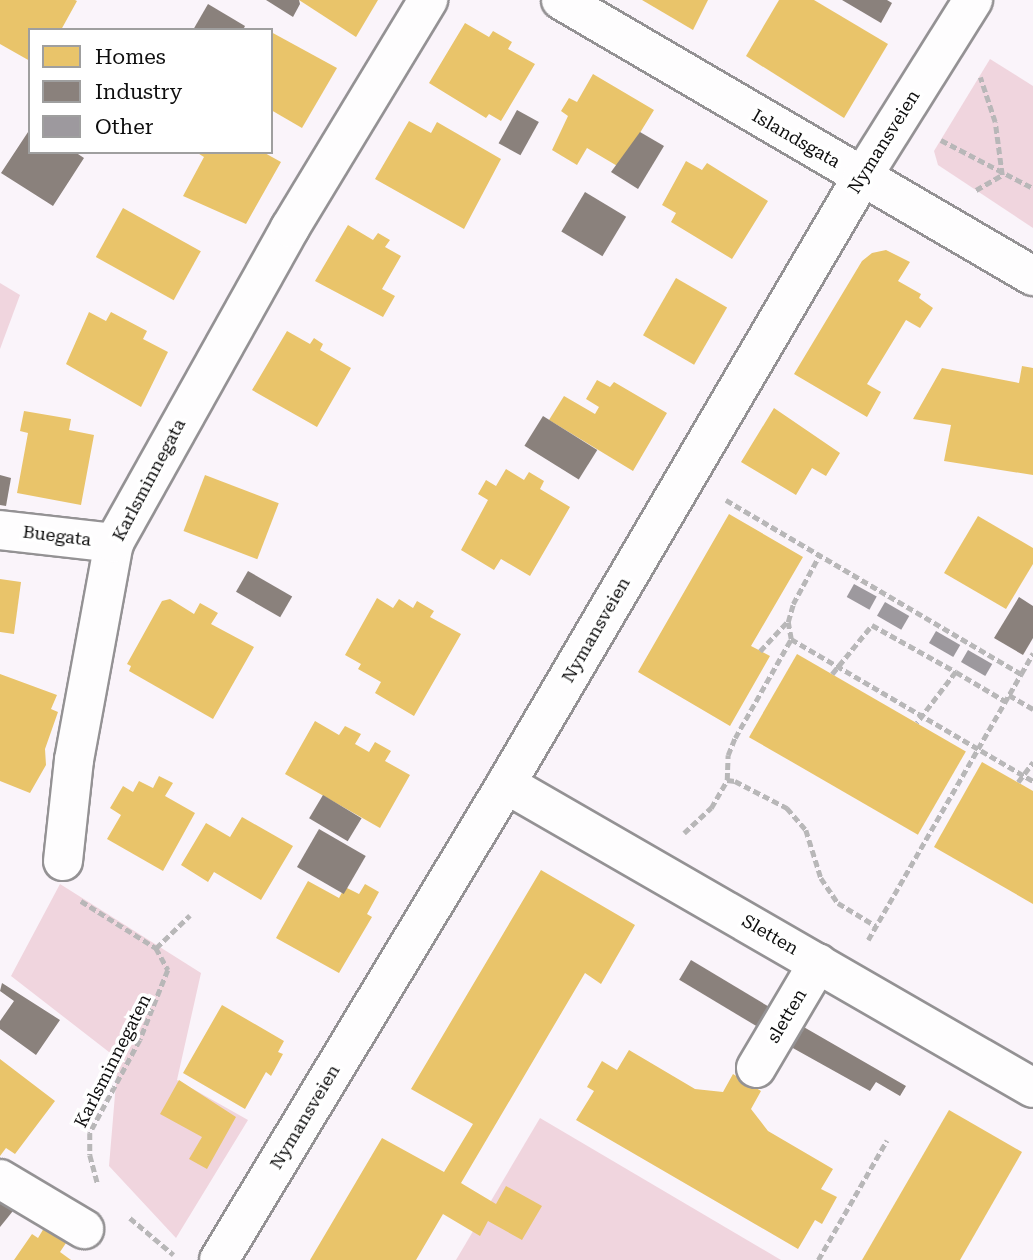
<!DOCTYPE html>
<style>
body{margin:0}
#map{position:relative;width:1033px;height:1260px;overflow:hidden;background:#faf4fa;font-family:"Roboto Serif",serif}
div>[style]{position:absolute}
.green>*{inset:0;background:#f0d5de}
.homes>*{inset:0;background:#e9c46a;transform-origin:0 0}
.industry>*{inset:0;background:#8a817c;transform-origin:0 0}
.building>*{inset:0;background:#9d999e;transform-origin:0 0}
.path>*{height:4.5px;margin-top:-2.25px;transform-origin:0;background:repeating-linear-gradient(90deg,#b8b7b8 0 7px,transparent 0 10.5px)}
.roads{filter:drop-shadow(2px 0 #949294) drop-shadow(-2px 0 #949294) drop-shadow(0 2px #949294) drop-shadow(0 -2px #949294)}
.minor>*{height:38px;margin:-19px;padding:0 19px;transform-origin:19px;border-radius:19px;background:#fefdfe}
.tertiary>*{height:38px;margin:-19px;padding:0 19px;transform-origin:19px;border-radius:19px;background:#fefdfe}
span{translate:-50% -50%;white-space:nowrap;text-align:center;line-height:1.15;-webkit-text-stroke:7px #fff;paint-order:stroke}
.street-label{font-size:18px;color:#0e0e0e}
.legend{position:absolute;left:28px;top:28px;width:245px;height:126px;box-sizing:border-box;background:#fff;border:2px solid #9f9f9f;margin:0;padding:9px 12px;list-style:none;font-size:21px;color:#0e0e0e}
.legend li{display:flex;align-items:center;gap:14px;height:35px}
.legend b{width:35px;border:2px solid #9f9f9f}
</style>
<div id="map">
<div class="green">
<div style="clip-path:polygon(990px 59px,1033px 86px,1033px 228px,938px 165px,934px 151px)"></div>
<div style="clip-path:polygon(0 283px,20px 295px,0 349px)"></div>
<div style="clip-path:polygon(60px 884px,201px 973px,177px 1080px,248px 1120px,176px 1238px,109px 1166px,118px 1059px,11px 976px)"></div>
<div style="clip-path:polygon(540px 1118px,781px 1260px,456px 1260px)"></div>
</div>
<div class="homes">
<div style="clip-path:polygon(0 0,75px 0,77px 1px,61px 30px,30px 30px,30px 61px,0 44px)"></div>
<div style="clip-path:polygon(299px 0,378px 0,356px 37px)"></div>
<div style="clip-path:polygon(642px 0,708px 0,693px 30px)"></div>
<div style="clip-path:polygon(779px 0,814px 0,888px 44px,844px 118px,746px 56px)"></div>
<div style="clip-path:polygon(465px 23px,489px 37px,493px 31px,512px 42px,508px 49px,535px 64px,501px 121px,489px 114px,486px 118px,429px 83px)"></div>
<div style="clip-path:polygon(271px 32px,337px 68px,302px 128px,271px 110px)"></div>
<div style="clip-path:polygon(593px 74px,654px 110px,619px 167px,587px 148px,577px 165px,552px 150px,568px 116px,561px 111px,569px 98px,577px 102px)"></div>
<div style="clip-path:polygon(409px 121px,431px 133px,437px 122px,501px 159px,464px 229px,375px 179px)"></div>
<div style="clip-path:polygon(196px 152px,263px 152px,281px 162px,246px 224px,183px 196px,204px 157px)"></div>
<div style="clip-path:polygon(686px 161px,702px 170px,707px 163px,768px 201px,732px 259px,671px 222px,676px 213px,662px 205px)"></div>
<div style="left:123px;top:208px;width:89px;height:56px;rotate:29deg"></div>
<div style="clip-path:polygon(348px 225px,373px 240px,378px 233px,390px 240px,385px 247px,401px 256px,382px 289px,395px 296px,383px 317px,315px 281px)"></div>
<div style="clip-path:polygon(886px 250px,910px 262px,898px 281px,921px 294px,919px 298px,933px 308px,920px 328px,906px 320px,867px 384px,881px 392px,867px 417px,794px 374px,862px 261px,872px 253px)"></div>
<div style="left:676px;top:278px;width:59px;height:66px;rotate:30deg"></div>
<div style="clip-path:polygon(89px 312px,106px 321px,111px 312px,147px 331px,143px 339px,168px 352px,141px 407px,66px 364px)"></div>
<div style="clip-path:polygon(287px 331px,310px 344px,314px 338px,323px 344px,320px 350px,351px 368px,317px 427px,252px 390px)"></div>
<div style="clip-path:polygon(1022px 366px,1033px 368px,1033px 475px,944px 461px,951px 425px,913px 419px,942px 368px,1019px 383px)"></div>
<div style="clip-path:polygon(597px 380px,610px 387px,614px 382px,667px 413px,633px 471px,549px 420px,564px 396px,595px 414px,599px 407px,586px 399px)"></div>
<div style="clip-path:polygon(774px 408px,840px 453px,826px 476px,812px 468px,796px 495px,741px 462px)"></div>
<div style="clip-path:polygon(24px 411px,71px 419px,69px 430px,94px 435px,81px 505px,17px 493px,28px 433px,20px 431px)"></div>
<div style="clip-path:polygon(506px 469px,524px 480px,529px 472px,544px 481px,540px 489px,570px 507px,530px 576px,501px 559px,494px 570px,461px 550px,488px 500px,478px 494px,486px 480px,496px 486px)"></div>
<div style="left:205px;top:475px;width:79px;height:60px;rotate:21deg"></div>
<div style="clip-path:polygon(729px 514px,803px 557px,751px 646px,770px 656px,730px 726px,638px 672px)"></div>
<div style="clip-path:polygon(978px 516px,1033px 548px,1033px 564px,1006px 609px,944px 573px)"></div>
<div style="clip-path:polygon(0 579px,21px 582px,14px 634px,0 632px)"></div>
<div style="clip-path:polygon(377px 598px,393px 608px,399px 599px,413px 608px,417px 601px,434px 611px,430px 617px,461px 634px,414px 716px,375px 693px,381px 682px,358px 669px,361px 664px,345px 655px)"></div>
<div style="clip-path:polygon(170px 599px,194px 614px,200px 603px,218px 613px,211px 624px,254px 647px,213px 719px,129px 671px,131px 666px,127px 664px,162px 601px)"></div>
<div style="left:797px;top:654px;width:195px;height:96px;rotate:30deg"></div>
<div style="clip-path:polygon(0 674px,57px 695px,51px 709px,58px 712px,45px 749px,46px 765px,30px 793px,0 781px)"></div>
<div style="clip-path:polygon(315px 721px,339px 735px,345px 726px,361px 734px,355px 744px,369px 752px,375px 742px,391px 751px,385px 761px,410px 775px,380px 828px,285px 774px)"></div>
<div style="clip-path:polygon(982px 762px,1033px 791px,1033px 904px,934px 847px)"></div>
<div style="clip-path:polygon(159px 776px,173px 783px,165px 796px,195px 813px,163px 871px,107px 839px,121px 815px,110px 808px,123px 786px,133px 792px,139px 781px,153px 788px)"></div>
<div style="clip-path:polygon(242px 817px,293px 846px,261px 900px,214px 872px,208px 882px,181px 865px,206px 823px,230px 837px)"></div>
<div style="clip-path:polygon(541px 870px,635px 925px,601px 984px,585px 973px,461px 1183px,496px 1204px,506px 1186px,542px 1206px,522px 1240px,488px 1221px,480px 1236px,443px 1214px,416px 1260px,310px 1260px,382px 1138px,444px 1172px,473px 1124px,411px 1089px)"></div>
<div style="clip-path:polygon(308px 881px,339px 898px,345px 887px,359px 894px,365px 884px,379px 892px,367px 914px,372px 917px,339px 973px,276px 938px)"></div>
<div style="clip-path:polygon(222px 1005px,284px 1041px,278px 1052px,283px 1054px,271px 1076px,266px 1072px,245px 1109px,183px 1073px)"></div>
<div style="clip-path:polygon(629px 1050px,695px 1089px,723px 1092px,733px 1074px,761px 1091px,751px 1109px,768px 1131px,833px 1169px,821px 1189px,837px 1197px,822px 1224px,815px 1220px,798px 1249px,576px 1120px,594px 1091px,587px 1087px,602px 1061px,617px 1070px)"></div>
<div style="clip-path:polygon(0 1059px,55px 1101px,15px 1154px,6px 1148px,0 1156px)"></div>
<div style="clip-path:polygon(179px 1080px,236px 1117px,207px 1169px,189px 1159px,202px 1137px,160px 1114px)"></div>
<div style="clip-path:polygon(949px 1110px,1022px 1152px,960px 1260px,862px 1260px)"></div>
<div style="clip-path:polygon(44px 1228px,66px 1243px,60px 1252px,71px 1260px,14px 1260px,32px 1234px,38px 1238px)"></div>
</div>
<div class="industry">
<div style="clip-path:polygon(266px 0,299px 0,300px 4px,293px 17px)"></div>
<div style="clip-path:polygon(842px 0,887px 0,892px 3px,881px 23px)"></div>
<div style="clip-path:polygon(208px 4px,245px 26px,243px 30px,193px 30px)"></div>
<div style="left:517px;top:110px;width:25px;height:38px;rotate:29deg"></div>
<div style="clip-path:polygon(30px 129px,30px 152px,75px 152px,84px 158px,53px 206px,1px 173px)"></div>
<div style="clip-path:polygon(640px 132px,664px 146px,638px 189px,611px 172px)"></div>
<div style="left:585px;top:192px;width:48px;height:46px;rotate:31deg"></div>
<div style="left:543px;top:416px;width:64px;height:35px;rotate:32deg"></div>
<div style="clip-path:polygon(0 475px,11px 478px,6px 506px,0 505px)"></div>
<div style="left:248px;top:571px;width:51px;height:24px;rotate:30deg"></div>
<div style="clip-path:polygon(1019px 597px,1033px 606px,1033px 638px,1023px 655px,994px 638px)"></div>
<div style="left:323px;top:795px;width:45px;height:27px;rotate:31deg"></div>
<div style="left:319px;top:829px;width:54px;height:44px;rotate:30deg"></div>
<div style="left:691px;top:960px;width:91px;height:23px;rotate:31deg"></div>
<div style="clip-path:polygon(2px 983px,60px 1020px,36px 1055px,0 1029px,0 1021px,14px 1001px,0 991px)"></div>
<div style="clip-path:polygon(802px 1026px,906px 1086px,900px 1096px,876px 1082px,870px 1091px,791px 1047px)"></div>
<div style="clip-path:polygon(0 1193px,17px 1206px,0 1227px)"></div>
</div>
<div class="building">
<div style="left:854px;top:584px;width:26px;height:15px;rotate:29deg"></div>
<div style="left:885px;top:602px;width:28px;height:16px;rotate:30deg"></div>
<div style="left:936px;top:631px;width:28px;height:14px;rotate:30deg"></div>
<div style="left:968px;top:650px;width:28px;height:14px;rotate:30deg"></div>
</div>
<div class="path">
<div style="left:941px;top:140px;width:104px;rotate:27.6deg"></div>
<div style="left:976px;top:190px;width:30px;rotate:-30deg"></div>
<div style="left:1002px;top:175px;width:53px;rotate:-97.5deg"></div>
<div style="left:995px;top:122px;width:47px;rotate:-108.4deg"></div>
<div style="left:726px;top:500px;width:342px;rotate:30.5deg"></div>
<div style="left:1021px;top:674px;width:24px;rotate:-60deg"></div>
<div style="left:791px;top:639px;width:281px;rotate:30.4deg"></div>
<div style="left:760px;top:651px;width:40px;rotate:-47deg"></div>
<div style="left:956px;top:672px;width:57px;rotate:30.6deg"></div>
<div style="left:832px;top:674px;width:63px;rotate:-50.8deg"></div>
<div style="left:872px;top:625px;width:96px;rotate:29.2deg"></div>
<div style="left:956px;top:672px;width:64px;rotate:127.4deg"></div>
<div style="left:1009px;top:695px;width:28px;rotate:30deg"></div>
<div style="left:727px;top:780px;width:25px;rotate:-88deg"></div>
<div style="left:728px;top:755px;width:18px;rotate:-68deg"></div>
<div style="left:735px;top:738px;width:114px;rotate:-60.5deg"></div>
<div style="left:791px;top:639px;width:17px;rotate:-100deg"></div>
<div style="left:788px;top:622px;width:19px;rotate:-74deg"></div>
<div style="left:793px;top:604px;width:55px;rotate:-61.6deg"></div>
<div style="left:1018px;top:782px;width:25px;rotate:-53deg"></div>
<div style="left:684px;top:833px;width:37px;rotate:-43deg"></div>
<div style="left:711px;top:808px;width:32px;rotate:-60deg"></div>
<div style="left:727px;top:780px;width:8px;rotate:7deg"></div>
<div style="left:735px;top:781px;width:59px;rotate:27.4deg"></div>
<div style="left:787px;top:808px;width:29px;rotate:49deg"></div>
<div style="left:806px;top:830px;width:50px;rotate:72.6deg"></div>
<div style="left:821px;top:878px;width:30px;rotate:56deg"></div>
<div style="left:838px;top:903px;width:44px;rotate:31.2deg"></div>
<div style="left:81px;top:901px;width:89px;rotate:32.1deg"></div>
<div style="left:156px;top:948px;width:25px;rotate:61deg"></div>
<div style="left:168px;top:970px;width:75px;rotate:111.8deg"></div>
<div style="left:140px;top:1040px;width:106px;rotate:118.3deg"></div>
<div style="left:90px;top:1133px;width:22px;rotate:90deg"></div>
<div style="left:90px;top:1155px;width:30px;rotate:75deg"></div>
<div style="left:868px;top:940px;width:307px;rotate:-60.1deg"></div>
<div style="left:156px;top:948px;width:47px;rotate:-44.1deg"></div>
<div style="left:130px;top:1218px;width:57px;rotate:40.1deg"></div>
<div style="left:818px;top:1260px;width:138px;rotate:-60.1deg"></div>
</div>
<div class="roads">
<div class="minor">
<div style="left:561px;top:0;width:547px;rotate:30.32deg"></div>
<div style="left:0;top:530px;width:115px;rotate:6.5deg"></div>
<div style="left:506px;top:784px;width:608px;rotate:29.98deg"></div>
<div style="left:63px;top:861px;width:102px;rotate:-83.8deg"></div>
<div style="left:74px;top:760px;width:221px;rotate:-79.6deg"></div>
<div style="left:114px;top:543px;width:361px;rotate:-60.8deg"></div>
<div style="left:290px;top:228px;width:267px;rotate:-58.8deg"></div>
<div style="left:756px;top:1068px;width:122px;rotate:-59.4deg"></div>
<div style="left:0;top:1179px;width:98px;rotate:30.8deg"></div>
</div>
<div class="tertiary">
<div style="left:219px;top:1260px;width:556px;rotate:-58.91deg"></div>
<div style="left:506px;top:784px;width:704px;rotate:-59.61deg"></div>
<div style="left:862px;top:177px;width:209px;rotate:-57.9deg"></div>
</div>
</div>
<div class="street-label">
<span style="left:796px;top:139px;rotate:30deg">Islandsgata</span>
<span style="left:884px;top:142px;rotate:-58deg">Nymansveien</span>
<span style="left:149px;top:480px;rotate:-62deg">Karlsminnegata</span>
<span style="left:57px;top:536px;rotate:7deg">Buegata</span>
<span style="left:596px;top:630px;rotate:-60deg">Nymansveien</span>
<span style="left:770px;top:935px;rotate:30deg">Sletten</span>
<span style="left:787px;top:1016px;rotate:-59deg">sletten</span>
<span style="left:113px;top:1061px;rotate:-63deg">Karlsminnegaten</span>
<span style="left:305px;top:1117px;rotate:-59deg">Nymansveien</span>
</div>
<ul class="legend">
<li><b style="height:19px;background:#e9c46a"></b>Homes</li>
<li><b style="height:19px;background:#8a817c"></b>Industry</li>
<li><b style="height:19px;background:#9d999e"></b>Other</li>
</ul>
</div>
